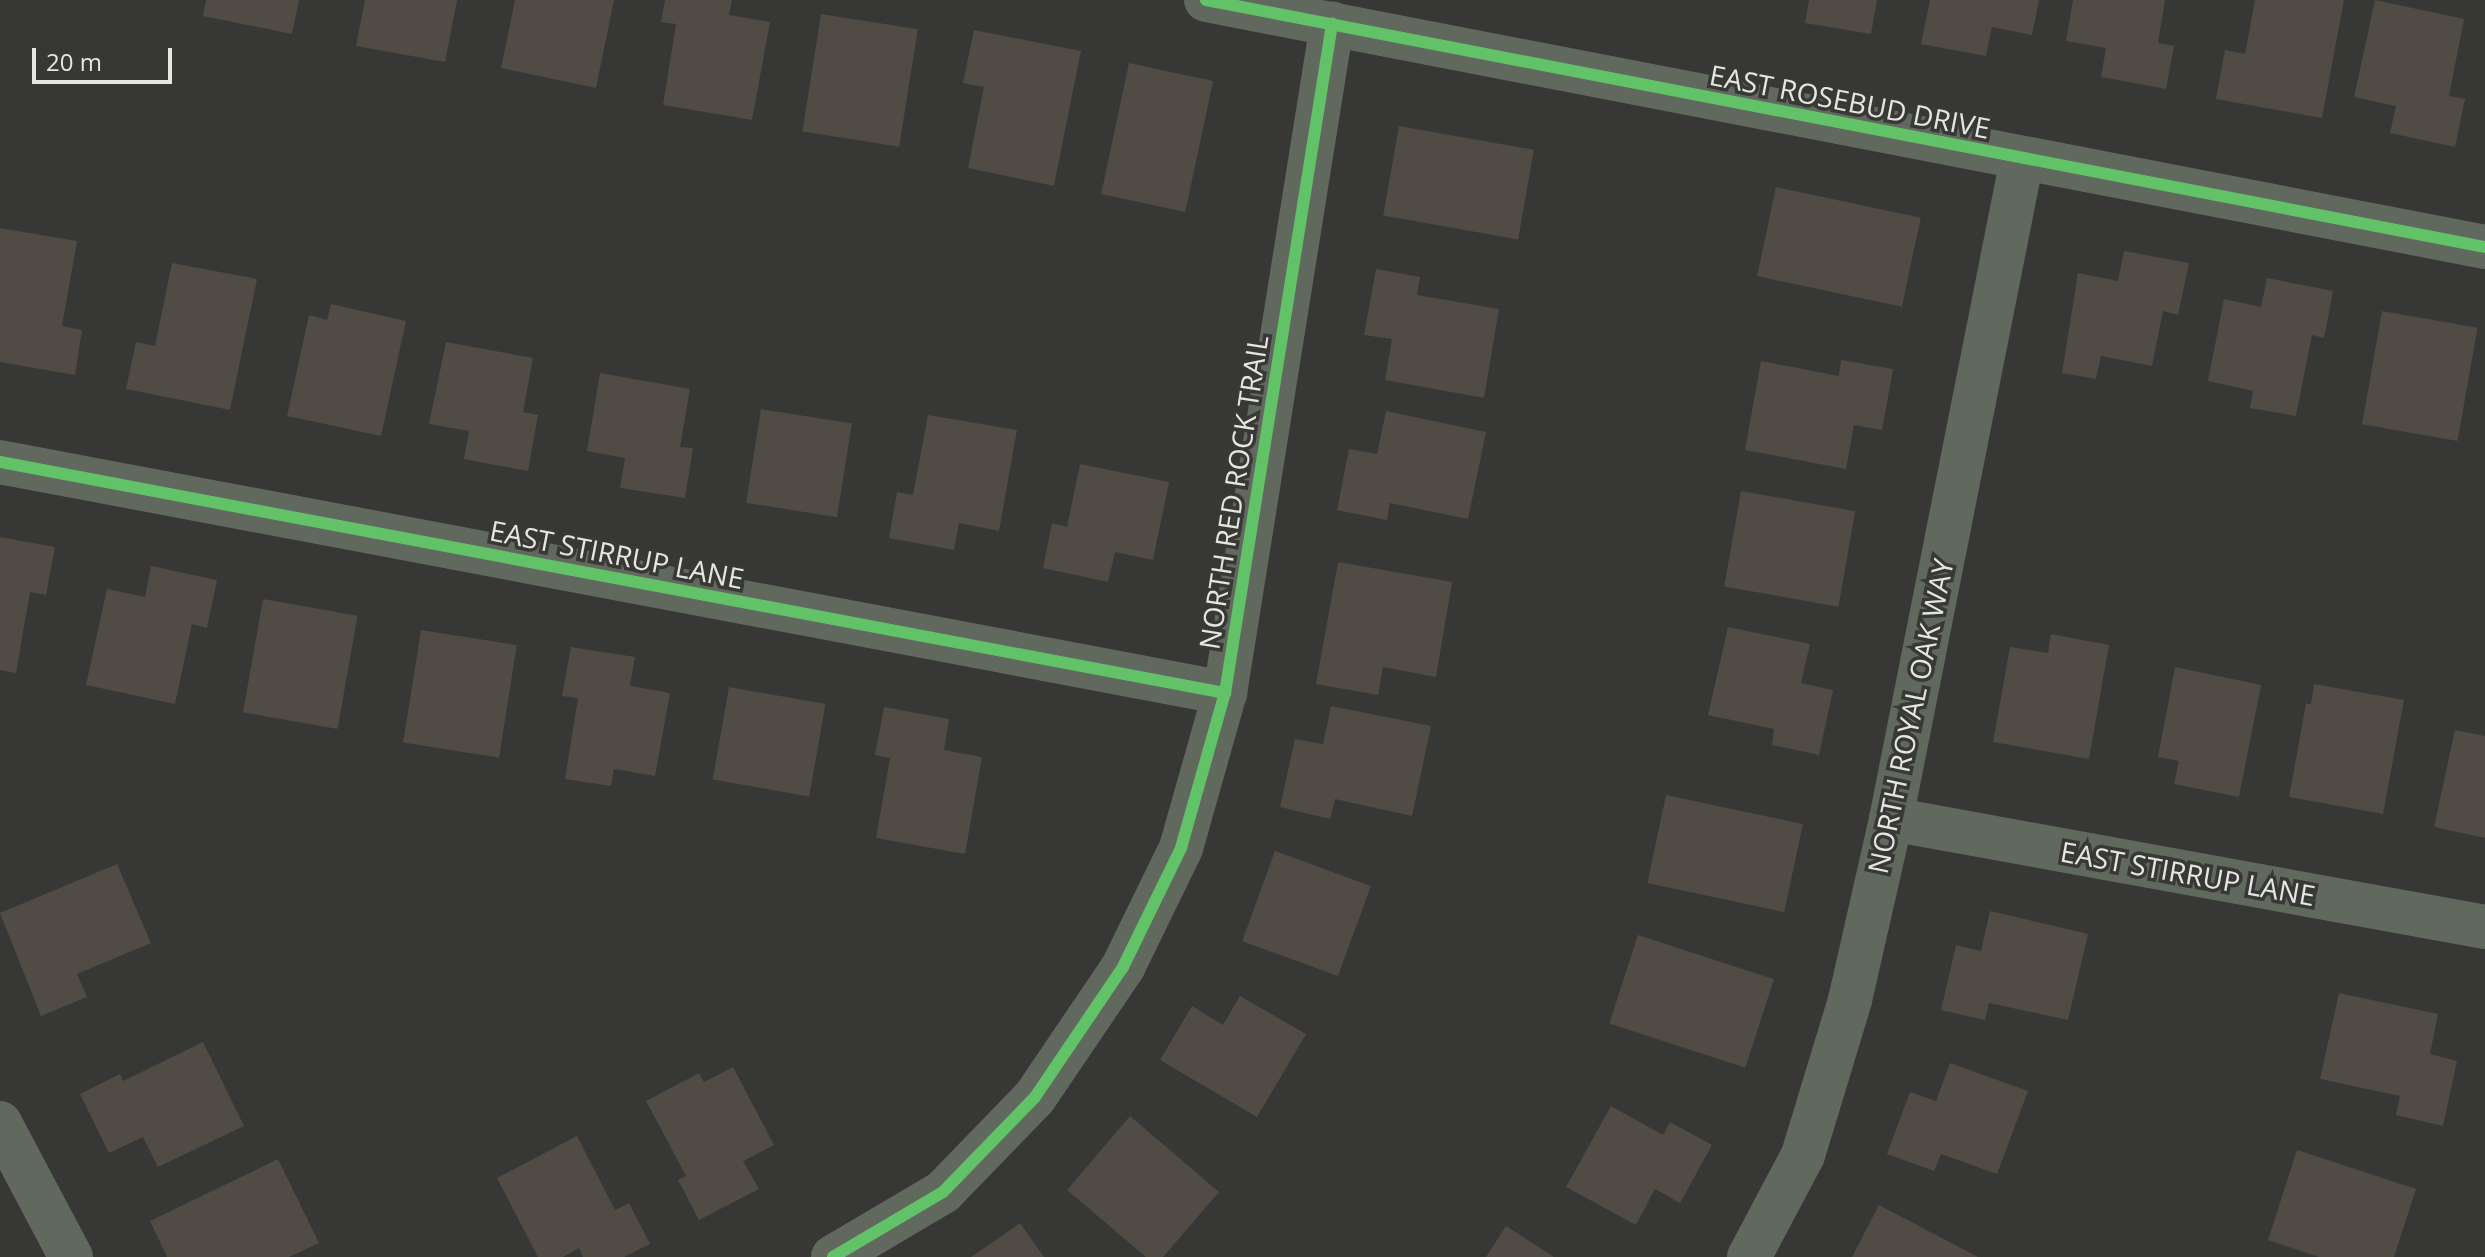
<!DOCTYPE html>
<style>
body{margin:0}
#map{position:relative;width:2485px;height:1257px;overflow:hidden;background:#373736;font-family:"Open Sans",sans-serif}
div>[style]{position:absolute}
.building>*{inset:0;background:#504b44;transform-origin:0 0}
.minor>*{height:44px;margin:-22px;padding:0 22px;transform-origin:22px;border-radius:22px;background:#61685e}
.cycleway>*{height:12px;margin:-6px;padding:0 6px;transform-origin:6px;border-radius:6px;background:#61c268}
span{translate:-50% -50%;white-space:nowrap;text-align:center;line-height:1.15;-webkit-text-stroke:7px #383835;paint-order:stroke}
.street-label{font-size:28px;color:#e5e5e3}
.scale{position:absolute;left:32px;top:48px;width:140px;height:36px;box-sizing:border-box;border:4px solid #e5e5e3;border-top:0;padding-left:10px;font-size:24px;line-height:28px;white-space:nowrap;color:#e5e5e3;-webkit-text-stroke:6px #383835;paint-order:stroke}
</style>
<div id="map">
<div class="building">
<div style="clip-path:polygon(206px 0,299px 0,292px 34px,203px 16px)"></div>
<div style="clip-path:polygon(365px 0,457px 0,445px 62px,356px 46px)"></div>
<div style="clip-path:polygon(515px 0,614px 0,596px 88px,501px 68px)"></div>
<div style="clip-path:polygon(665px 0,732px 0,729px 15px,770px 22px,752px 120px,663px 105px,676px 24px,661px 22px)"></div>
<div style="clip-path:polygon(1809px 0,1877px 0,1871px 34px,1805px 23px)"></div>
<div style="clip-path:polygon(1930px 0,2039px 0,2032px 35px,1992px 27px,1986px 56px,1921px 44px)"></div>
<div style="clip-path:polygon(2073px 0,2165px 0,2158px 43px,2174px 46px,2166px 89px,2101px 77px,2106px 48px,2066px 41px)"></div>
<div style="clip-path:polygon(2255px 0,2344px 0,2322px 118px,2216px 99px,2225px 50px,2245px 54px)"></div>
<div style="clip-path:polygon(2375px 0,2464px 19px,2449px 96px,2465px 99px,2455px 147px,2390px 133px,2396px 106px,2354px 97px)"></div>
<div style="left:821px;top:14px;width:98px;height:119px;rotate:9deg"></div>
<div style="clip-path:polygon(974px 30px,1081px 51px,1054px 186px,968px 168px,984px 87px,963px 83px)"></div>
<div style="left:1129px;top:63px;width:86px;height:134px;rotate:12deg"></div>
<div style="left:1399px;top:126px;width:137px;height:91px;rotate:10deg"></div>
<div style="left:1776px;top:187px;width:148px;height:91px;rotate:12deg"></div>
<div style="clip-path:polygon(0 228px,77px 241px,62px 326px,82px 330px,75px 375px,0 362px)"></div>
<div style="clip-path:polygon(2124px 251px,2189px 263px,2178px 315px,2163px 311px,2152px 366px,2101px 356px,2096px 379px,2062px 373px,2078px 273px,2118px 281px)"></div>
<div style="clip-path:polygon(172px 263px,257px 279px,230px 410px,126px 389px,136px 342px,155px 346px)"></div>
<div style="clip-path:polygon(1376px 269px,1420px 277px,1417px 295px,1499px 309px,1484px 398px,1385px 380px,1392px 339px,1364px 335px)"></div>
<div style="clip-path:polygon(2267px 278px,2333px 291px,2324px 338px,2312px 335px,2296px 416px,2250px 408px,2253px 391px,2208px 381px,2224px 299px,2261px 307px)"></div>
<div style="clip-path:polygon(331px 304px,406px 321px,381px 436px,287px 416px,309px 315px,327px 320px)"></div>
<div style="left:2382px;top:311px;width:97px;height:115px;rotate:10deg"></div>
<div style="clip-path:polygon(446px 342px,533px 358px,523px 412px,538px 415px,528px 471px,464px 459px,469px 431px,429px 424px)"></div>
<div style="clip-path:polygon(1841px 360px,1893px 369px,1882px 430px,1854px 425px,1846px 469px,1745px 450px,1761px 361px,1839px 376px)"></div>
<div style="clip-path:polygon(600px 373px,690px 389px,680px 447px,693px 448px,685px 498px,620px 488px,625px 458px,587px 451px)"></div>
<div style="left:761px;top:409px;width:92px;height:95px;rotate:9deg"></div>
<div style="clip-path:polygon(1386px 411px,1486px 432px,1468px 519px,1390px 503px,1387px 520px,1337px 510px,1349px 449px,1377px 454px)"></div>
<div style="clip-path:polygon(928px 415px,1017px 430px,999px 531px,959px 523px,954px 550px,889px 538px,897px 492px,913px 495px)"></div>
<div style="clip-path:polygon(1080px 464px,1169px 482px,1153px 560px,1115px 552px,1108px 582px,1043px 568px,1052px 523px,1067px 527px)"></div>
<div style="left:1741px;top:491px;width:116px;height:97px;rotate:10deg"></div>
<div style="clip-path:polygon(0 537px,55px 547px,46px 595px,30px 592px,16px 673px,0 670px)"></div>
<div style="clip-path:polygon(1338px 562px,1452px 582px,1436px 677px,1383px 667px,1378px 695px,1316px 684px)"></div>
<div style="clip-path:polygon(151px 566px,217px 580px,207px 628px,192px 624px,175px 704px,86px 685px,107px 589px,145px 597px)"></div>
<div style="left:263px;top:599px;width:96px;height:115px;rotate:10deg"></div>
<div style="clip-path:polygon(1728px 627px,1810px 644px,1801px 683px,1833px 690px,1819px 755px,1772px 745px,1774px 729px,1708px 715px)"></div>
<div style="left:421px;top:630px;width:97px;height:114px;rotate:9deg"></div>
<div style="clip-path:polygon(2051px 634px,2109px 645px,2089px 759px,1993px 742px,2010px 647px,2048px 653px)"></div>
<div style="clip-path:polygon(571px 647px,635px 657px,630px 686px,670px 693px,655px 776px,614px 769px,611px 786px,565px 779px,578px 698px,562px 696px)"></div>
<div style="clip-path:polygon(2175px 667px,2261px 685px,2239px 797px,2174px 784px,2179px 761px,2158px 757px)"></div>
<div style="clip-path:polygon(2314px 684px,2404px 700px,2383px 814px,2289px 797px,2306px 704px,2311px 704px)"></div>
<div style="left:729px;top:687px;width:98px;height:94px;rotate:10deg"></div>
<div style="clip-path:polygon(1331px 706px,1431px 726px,1412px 816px,1335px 799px,1330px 819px,1280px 807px,1295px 739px,1323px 744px)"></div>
<div style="clip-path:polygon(884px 707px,949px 719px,944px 750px,982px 757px,965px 854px,876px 838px,890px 758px,875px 755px)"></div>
<div style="clip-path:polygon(2455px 730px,2485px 736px,2485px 838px,2434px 827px)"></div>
<div style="left:1666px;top:795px;width:140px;height:90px;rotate:12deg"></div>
<div style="left:1275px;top:851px;width:102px;height:96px;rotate:20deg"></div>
<div style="clip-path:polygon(117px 864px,151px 943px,77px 974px,87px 997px,41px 1016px,0 913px)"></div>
<div style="clip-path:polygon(1990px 911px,2088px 934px,2068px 1020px,1989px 1003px,1985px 1020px,1941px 1010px,1956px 945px,1981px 951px)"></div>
<div style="left:1638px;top:935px;width:143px;height:93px;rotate:18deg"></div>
<div style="clip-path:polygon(2339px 993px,2438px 1014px,2430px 1054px,2457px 1061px,2443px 1126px,2396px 1115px,2400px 1096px,2320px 1079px)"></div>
<div style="clip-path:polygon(1240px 996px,1306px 1034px,1257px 1117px,1160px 1060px,1192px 1006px,1223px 1025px)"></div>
<div style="clip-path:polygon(203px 1042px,244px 1126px,158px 1167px,143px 1137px,109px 1153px,80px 1094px,120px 1074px,123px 1081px)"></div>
<div style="clip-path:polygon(1950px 1063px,2028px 1091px,1997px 1174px,1941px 1154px,1934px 1171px,1887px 1154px,1910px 1092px,1936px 1101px)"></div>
<div style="clip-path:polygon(733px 1067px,774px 1145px,743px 1161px,759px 1189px,699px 1220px,678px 1180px,686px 1176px,646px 1101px,699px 1073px,704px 1082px)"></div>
<div style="clip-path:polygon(1611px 1106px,1663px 1135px,1670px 1122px,1712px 1145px,1680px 1203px,1655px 1189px,1636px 1225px,1566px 1187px)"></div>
<div style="clip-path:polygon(1130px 1116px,1219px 1192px,1163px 1257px,1146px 1257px,1067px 1190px)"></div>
<div style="clip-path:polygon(577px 1136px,615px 1210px,629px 1203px,650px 1244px,624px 1257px,583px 1257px,579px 1248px,563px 1257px,538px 1257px,497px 1178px)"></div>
<div style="clip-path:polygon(2297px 1150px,2416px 1189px,2394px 1257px,2319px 1257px,2268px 1240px)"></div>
<div style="clip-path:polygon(278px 1159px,319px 1243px,289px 1257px,167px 1257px,150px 1221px)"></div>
<div style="clip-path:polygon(1879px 1205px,1978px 1257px,1852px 1257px)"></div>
<div style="clip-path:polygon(1020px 1223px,1044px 1257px,971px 1257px)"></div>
<div style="clip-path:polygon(1506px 1226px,1554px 1257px,1486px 1257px)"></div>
</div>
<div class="minor">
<div style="left:1206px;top:0;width:1303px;rotate:10.93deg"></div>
<div style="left:0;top:462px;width:1247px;rotate:10.68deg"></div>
<div style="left:1891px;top:819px;width:604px;rotate:10.3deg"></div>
<div style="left:0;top:1123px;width:152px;rotate:62.1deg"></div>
<div style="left:833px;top:1257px;width:128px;rotate:-30.6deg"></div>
<div style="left:943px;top:1192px;width:132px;rotate:-45.9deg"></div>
<div style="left:1035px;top:1097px;width:157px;rotate:-55.9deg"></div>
<div style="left:1123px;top:967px;width:132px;rotate:-64deg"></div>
<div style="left:1181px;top:848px;width:161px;rotate:-74.2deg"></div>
<div style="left:1225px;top:693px;width:678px;rotate:-80.91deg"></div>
<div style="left:1749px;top:1257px;width:115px;rotate:-62.1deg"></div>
<div style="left:1803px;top:1155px;width:162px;rotate:-73.1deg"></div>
<div style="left:1850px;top:1000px;width:186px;rotate:-77.2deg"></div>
<div style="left:1891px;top:819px;width:673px;rotate:-78.77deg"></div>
</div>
<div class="cycleway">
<div style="left:1206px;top:0;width:1303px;rotate:10.93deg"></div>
<div style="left:0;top:462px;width:1247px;rotate:10.68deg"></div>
<div style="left:833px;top:1257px;width:128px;rotate:-30.6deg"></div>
<div style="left:943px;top:1192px;width:132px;rotate:-45.9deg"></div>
<div style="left:1035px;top:1097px;width:157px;rotate:-55.9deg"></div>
<div style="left:1123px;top:967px;width:132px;rotate:-64deg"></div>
<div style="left:1181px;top:848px;width:161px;rotate:-74.2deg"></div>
<div style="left:1225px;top:693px;width:678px;rotate:-80.91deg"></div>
</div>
<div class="street-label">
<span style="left:1850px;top:101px;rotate:11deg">EAST ROSEBUD DRIVE</span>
<span style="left:1233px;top:492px;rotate:-81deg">NORTH RED ROCK TRAIL</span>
<span style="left:617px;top:554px;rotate:11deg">EAST STIRRUP LANE</span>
<span style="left:1910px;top:716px;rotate:-78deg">NORTH ROYAL OAK WAY</span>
<span style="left:2188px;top:873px;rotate:10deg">EAST STIRRUP LANE</span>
</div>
<div class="scale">20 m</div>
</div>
